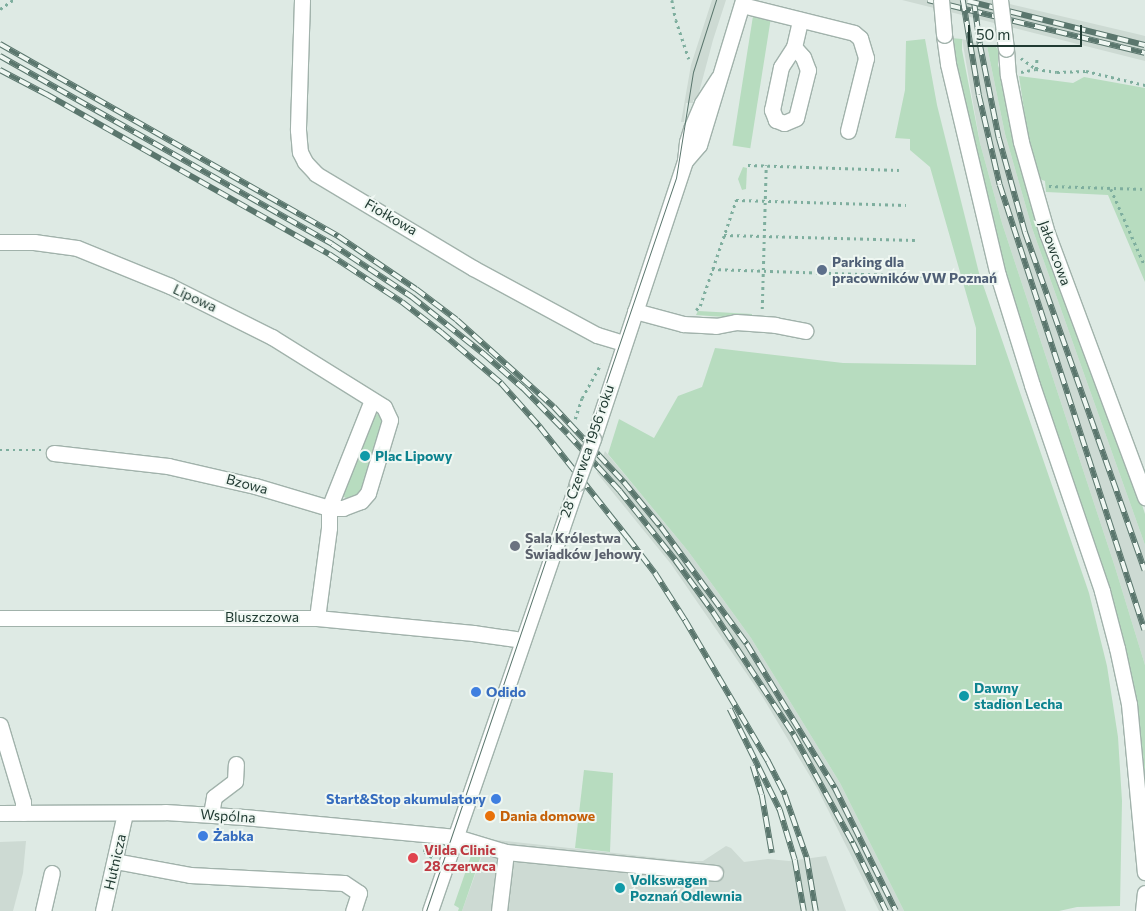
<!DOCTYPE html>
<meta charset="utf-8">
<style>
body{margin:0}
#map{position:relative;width:1145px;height:911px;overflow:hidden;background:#deeae4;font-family:Commissioner,sans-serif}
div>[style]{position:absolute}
.built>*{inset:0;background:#cddad3}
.green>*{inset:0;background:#b7dcbf;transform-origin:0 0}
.path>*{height:2.5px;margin-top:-1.25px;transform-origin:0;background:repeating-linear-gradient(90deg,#7eae9e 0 2.5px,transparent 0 6.5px)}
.roads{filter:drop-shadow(1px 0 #a1b2ab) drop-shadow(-1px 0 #a1b2ab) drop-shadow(0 1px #a1b2ab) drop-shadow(0 -1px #a1b2ab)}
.minor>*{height:15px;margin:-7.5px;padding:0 7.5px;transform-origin:7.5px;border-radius:7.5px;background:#fff}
.tram>*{height:1px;margin:-0.5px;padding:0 0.5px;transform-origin:0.5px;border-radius:0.5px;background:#5a766d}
.rail>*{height:5.5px;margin-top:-2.75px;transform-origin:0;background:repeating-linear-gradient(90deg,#eff7f2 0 11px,#5a766d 0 22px);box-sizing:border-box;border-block:1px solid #5a766d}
.bridges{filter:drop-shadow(1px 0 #a1b2ab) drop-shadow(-1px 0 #a1b2ab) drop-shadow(0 1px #a1b2ab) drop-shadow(0 -1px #a1b2ab)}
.minor-bridge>*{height:15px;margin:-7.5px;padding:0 7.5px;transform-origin:7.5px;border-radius:7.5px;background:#fff}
.dots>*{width:14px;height:14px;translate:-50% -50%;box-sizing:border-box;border:2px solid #eff7f2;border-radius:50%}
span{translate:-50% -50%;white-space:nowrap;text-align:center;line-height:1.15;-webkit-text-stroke:4px #eff7f2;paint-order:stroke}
.street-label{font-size:14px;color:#203a32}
.service-label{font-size:14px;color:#4e5e75;font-weight:700}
.left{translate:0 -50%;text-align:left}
.culture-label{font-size:14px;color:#0d838f;font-weight:700}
.worship-label{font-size:14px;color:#5b616d;font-weight:700}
.shop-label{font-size:14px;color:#366cbe;font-weight:700}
.right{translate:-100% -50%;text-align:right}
.food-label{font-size:14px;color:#c56008;font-weight:700}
.health-label{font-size:14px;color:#be3a42;font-weight:700}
.scale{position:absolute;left:968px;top:25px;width:114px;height:22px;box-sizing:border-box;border:2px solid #203a32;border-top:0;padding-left:6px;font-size:15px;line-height:18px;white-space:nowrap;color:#203a32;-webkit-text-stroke:4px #eff7f2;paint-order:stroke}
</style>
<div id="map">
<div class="built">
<div style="clip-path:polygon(712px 0,726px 0,713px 40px,697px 100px,693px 100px,693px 103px,686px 103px,684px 122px,681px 122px,691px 65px)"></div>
<div style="clip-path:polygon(902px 0,993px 0,1137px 34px,1145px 36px,1145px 61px)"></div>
<div style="clip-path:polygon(962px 39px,987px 46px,1005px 134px,1032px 228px,1145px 545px,1145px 665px,1115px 567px,1002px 223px,980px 143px)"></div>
<div style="clip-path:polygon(605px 451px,688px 551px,751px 638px,840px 783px,904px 911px,879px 911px,817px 788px,762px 696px,671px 564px,597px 473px)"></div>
<div style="clip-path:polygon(488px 839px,687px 861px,703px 861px,726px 846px,731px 848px,744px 862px,768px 859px,789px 861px,826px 856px,846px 911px,462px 911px)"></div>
<div style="clip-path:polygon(26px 841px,23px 873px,13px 911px,0 911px,0 842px)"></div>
</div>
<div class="green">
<div style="left:753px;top:16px;width:18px;height:131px;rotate:9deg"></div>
<div style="clip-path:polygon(951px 38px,962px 39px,962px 50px,980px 143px,1002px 223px,1115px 567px,1145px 665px,1145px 805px,1140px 746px,1010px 300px,960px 91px)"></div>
<div style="clip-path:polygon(925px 39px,937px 105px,979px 273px,1089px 593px,1107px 666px,1118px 737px,1122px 801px,1120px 906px,1077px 907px,1059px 911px,904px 911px,840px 783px,751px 638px,688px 551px,608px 454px,619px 419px,654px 438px,678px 396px,702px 387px,715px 348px,843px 363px,976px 365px,976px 328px,930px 167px,910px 150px,910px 139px,895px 138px,905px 90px,906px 41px)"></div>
<div style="clip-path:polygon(987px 46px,996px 47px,998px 50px,998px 65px,1145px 514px,1145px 545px,1032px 228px,1005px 134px)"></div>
<div style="clip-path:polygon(1019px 76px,1073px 83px,1084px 77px,1145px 88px,1145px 282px,1108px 195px,1046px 192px,1045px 181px,1037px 178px,1029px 144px)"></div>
<div style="clip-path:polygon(743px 167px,747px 168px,746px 189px,742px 190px,738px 179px)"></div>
<div style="clip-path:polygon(698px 311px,752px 314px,752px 319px,696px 315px)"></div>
<div style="clip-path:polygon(378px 414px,384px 418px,364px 493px,348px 500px,341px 494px,372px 415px)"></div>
<div style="clip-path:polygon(584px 770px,613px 773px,610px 852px,575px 848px)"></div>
<div style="clip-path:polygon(472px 853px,481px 856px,462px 911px,458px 911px,459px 908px,454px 905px)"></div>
</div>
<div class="path">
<div style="left:672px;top:0;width:20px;rotate:79deg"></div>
<div style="left:676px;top:20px;width:41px;rotate:71.6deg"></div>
<div style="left:0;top:9px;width:16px;rotate:-35deg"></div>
<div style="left:1021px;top:58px;width:19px;rotate:36deg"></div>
<div style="left:1036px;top:69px;width:13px;rotate:-86deg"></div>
<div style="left:1021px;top:72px;width:15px;rotate:-11deg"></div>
<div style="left:1036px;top:69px;width:21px;rotate:8deg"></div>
<div style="left:1057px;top:72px;width:29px;rotate:-2deg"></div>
<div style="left:1086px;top:71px;width:61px;rotate:13.3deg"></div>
<div style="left:748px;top:165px;width:151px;rotate:1.9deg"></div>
<div style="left:1049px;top:186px;width:96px;rotate:1.8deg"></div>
<div style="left:1111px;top:189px;width:84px;rotate:66.2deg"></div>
<div style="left:724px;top:235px;width:191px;rotate:1.5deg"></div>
<div style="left:712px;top:269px;width:213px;rotate:1.9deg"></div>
<div style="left:762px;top:309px;width:144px;rotate:-88.4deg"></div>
<div style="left:696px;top:310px;width:6px;rotate:-45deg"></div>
<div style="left:700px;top:306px;width:112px;rotate:-71.2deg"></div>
<div style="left:736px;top:200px;width:170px;rotate:1.7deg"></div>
<div style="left:575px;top:419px;width:22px;rotate:-72deg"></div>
<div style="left:582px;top:398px;width:39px;rotate:-61deg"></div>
<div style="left:0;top:450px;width:41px"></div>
<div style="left:425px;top:849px;width:3px;rotate:90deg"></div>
<div style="left:425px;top:852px;width:9px;rotate:36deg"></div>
</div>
<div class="roads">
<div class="minor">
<div style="left:302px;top:0;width:130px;rotate:91.8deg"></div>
<div style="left:298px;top:130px;width:22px;rotate:85deg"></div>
<div style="left:300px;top:152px;width:11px;rotate:63deg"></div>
<div style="left:305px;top:162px;width:16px;rotate:47deg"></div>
<div style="left:316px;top:174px;width:183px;rotate:30.9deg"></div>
<div style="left:473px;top:268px;width:141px;rotate:28.4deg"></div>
<div style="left:597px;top:335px;width:28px;rotate:17deg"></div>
<div style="left:742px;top:5px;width:115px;rotate:14deg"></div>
<div style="left:854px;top:33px;width:8px;rotate:40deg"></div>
<div style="left:860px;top:38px;width:21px;rotate:73deg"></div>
<div style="left:866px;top:58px;width:75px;rotate:103.9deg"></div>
<div style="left:944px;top:35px;width:29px;rotate:82deg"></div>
<div style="left:948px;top:64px;width:217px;rotate:76.7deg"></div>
<div style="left:998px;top:275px;width:115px;rotate:72.8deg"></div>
<div style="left:1032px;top:385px;width:218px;rotate:71.2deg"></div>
<div style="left:1102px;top:591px;width:59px;rotate:75.3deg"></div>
<div style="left:1117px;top:648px;width:57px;rotate:77.9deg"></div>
<div style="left:1129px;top:704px;width:169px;rotate:84.6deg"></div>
<div style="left:794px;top:47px;width:13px;rotate:48deg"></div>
<div style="left:803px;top:57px;width:14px;rotate:69deg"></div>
<div style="left:808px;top:70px;width:49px;rotate:104deg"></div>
<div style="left:796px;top:118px;width:13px;rotate:157deg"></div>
<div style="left:784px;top:123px;width:9px;rotate:-159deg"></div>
<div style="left:776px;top:120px;width:11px;rotate:-112deg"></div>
<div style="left:772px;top:110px;width:44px;rotate:-78.2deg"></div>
<div style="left:781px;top:67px;width:24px;rotate:-57deg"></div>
<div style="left:794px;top:47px;width:28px;rotate:-77deg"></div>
<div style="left:1006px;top:49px;width:26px;rotate:86deg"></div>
<div style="left:1008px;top:75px;width:68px;rotate:79deg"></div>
<div style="left:1021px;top:142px;width:95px;rotate:74.1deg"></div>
<div style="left:1047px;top:233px;width:282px;rotate:69.6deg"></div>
<div style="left:685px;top:161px;width:21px;rotate:-49deg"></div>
<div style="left:699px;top:145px;width:152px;rotate:-73.1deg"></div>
<div style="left:0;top:242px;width:34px"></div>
<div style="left:34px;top:242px;width:43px;rotate:7.9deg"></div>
<div style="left:77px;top:248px;width:100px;rotate:22.2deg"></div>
<div style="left:170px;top:286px;width:114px;rotate:26.6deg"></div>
<div style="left:272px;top:337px;width:132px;rotate:32deg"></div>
<div style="left:384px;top:407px;width:14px;rotate:65deg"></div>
<div style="left:390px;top:420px;width:76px;rotate:106.8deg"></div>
<div style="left:368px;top:493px;width:11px;rotate:131deg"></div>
<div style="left:361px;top:501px;width:19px;rotate:159deg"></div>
<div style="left:343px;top:508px;width:14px;rotate:180deg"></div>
<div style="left:329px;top:508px;width:77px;rotate:-163.4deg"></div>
<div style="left:255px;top:486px;width:89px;rotate:-167.1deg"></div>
<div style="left:168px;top:466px;width:115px;rotate:-173.5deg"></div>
<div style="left:635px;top:311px;width:50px;rotate:15.2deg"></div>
<div style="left:683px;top:324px;width:33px;rotate:3deg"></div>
<div style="left:716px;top:326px;width:20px;rotate:-11deg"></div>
<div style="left:736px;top:322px;width:39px;rotate:4deg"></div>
<div style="left:775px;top:325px;width:31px;rotate:11deg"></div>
<div style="left:593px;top:439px;width:293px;rotate:-71.7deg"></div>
<div style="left:685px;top:161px;width:19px;rotate:-84deg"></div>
<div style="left:687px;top:142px;width:14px;rotate:-73deg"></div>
<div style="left:691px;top:129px;width:28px;rotate:-67deg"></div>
<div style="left:702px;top:103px;width:30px;rotate:-57deg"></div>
<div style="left:0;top:618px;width:317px"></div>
<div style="left:317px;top:618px;width:157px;rotate:5.5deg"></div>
<div style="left:473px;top:633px;width:49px;rotate:8.1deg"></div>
<div style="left:317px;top:618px;width:91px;rotate:-82.4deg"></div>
<div style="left:329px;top:528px;width:20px;rotate:-90deg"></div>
<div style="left:329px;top:508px;width:116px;rotate:-68.3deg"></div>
<div style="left:0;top:725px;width:80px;rotate:73.4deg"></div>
<div style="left:23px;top:802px;width:11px;rotate:90deg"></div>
<div style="left:0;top:813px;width:165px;rotate:-0.3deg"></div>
<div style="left:165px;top:812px;width:79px;rotate:3.6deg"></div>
<div style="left:244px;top:817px;width:213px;rotate:5.4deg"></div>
<div style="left:456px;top:837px;width:52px;rotate:16.7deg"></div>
<div style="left:506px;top:852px;width:210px;rotate:5.7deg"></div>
<div style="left:211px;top:814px;width:17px;rotate:-80deg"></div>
<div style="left:214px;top:797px;width:26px;rotate:-37deg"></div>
<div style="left:235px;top:781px;width:17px;rotate:-87deg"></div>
<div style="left:115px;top:861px;width:76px;rotate:10.6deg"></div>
<div style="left:190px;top:875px;width:154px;rotate:3deg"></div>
<div style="left:344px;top:883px;width:18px;rotate:34deg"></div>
<div style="left:359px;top:893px;width:19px;rotate:108deg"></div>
<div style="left:43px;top:911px;width:39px;rotate:-77deg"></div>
<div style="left:103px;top:911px;width:100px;rotate:-77.3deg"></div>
<div style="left:430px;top:911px;width:453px;rotate:-71deg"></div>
<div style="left:499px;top:911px;width:59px;rotate:-83.2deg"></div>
<div style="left:1143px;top:911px;width:18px;rotate:-84deg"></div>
</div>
</div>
<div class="tram">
<div style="left:426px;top:911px;width:774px;rotate:-71.17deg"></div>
<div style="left:676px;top:178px;width:107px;rotate:-80.9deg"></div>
<div style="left:693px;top:72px;width:76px;rotate:-72.3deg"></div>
</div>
<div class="rail">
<div style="left:928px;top:0;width:223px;rotate:13.7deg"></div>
<div style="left:963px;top:0;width:96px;rotate:80.4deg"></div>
<div style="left:979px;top:95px;width:92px;rotate:76.9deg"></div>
<div style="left:1000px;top:185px;width:468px;rotate:72deg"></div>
<div style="left:974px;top:0;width:44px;rotate:82.2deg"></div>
<div style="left:980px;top:44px;width:96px;rotate:78.6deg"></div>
<div style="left:999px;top:138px;width:98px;rotate:74.5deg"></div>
<div style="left:1025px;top:232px;width:359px;rotate:70.5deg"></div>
<div style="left:968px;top:1px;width:182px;rotate:14deg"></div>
<div style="left:0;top:44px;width:389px;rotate:29.6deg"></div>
<div style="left:338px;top:236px;width:94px;rotate:34.2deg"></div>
<div style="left:416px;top:289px;width:51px;rotate:37.1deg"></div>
<div style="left:457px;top:320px;width:130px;rotate:41.9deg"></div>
<div style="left:554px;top:407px;width:103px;rotate:47deg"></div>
<div style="left:624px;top:482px;width:58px;rotate:50.6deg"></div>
<div style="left:661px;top:527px;width:145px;rotate:53.7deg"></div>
<div style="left:747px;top:644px;width:169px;rotate:58.6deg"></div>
<div style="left:835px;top:788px;width:137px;rotate:63.6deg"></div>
<div style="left:0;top:56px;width:382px;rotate:29.5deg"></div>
<div style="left:332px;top:244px;width:96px;rotate:33.5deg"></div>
<div style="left:412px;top:297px;width:92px;rotate:38.4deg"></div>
<div style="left:484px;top:354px;width:52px;rotate:41.1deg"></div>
<div style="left:523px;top:388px;width:64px;rotate:45.6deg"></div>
<div style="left:568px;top:434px;width:77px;rotate:47.6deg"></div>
<div style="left:620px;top:491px;width:90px;rotate:51.3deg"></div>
<div style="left:676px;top:561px;width:63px;rotate:54deg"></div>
<div style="left:713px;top:612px;width:147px;rotate:56.6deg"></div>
<div style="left:794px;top:735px;width:123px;rotate:61.4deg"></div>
<div style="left:853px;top:843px;width:76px;rotate:64.1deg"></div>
<div style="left:0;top:70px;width:52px;rotate:27.6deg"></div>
<div style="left:46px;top:94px;width:325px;rotate:29.5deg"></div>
<div style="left:329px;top:254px;width:87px;rotate:33.3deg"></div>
<div style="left:402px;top:302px;width:49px;rotate:37.6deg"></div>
<div style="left:441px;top:332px;width:79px;rotate:40.4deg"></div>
<div style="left:501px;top:383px;width:59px;rotate:48.4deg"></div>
<div style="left:540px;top:427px;width:142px;rotate:51.6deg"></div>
<div style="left:628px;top:538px;width:44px;rotate:52.4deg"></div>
<div style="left:655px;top:573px;width:56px;rotate:57.4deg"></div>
<div style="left:685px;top:620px;width:164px;rotate:59.5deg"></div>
<div style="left:768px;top:761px;width:38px;rotate:63deg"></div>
<div style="left:785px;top:795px;width:67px;rotate:70.8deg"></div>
<div style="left:807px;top:858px;width:54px;rotate:80.4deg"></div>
<div style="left:730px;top:709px;width:113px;rotate:63.7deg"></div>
<div style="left:780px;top:810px;width:52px;rotate:73.3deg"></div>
<div style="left:795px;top:860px;width:52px;rotate:80deg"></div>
<div style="left:753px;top:766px;width:30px;rotate:73deg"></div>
<div style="left:762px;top:795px;width:59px;rotate:80.2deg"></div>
</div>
<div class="bridges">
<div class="minor-bridge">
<div style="left:941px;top:0;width:35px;rotate:85deg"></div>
<div style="left:1000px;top:0;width:49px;rotate:83deg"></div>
<div style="left:577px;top:483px;width:47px;rotate:-70deg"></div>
</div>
</div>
<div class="dots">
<div style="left:822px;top:270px;background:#5c6f8a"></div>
<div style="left:365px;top:456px;background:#0f9aa8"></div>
<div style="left:515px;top:546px;background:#6b7280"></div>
<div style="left:476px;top:692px;background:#3f7fe0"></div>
<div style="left:964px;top:696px;background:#0f9aa8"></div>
<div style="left:496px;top:799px;background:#3f7fe0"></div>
<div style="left:490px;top:816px;background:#e8710a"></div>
<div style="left:203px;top:836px;background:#3f7fe0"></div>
<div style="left:413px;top:858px;background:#e0444e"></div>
<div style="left:620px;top:888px;background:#0f9aa8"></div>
</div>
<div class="street-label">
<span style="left:391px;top:217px;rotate:30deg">Fiołkowa</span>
<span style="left:1055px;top:253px;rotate:70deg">Jałowcowa</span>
<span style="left:195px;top:298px;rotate:25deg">Lipowa</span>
<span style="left:587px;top:451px;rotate:-71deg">28 Czerwca 1956 roku</span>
<span style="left:247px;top:484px;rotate:15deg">Bzowa</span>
<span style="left:262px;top:617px">Bluszczowa</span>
<span style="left:228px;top:816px;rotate:4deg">Wspólna</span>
<span style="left:115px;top:862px;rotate:-77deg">Hutnicza</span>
</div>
<div class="service-label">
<span class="left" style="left:832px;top:270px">Parking dla<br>pracowników VW Poznań</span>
</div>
<div class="culture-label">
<span class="left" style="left:375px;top:456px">Plac Lipowy</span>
<span class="left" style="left:974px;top:696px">Dawny<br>stadion Lecha</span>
<span class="left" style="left:630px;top:888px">Volkswagen<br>Poznań Odlewnia</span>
</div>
<div class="worship-label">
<span class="left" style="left:525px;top:546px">Sala Królestwa<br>Świadków Jehowy</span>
</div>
<div class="shop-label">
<span class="left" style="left:486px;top:692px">Odido</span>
<span class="right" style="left:486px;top:799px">Start&amp;Stop akumulatory</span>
<span class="left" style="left:213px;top:836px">Żabka</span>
</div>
<div class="food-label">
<span class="left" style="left:500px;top:816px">Dania domowe</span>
</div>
<div class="health-label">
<span class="left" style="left:424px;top:858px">Vilda Clinic<br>28 czerwca</span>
</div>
<div class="scale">50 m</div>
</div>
